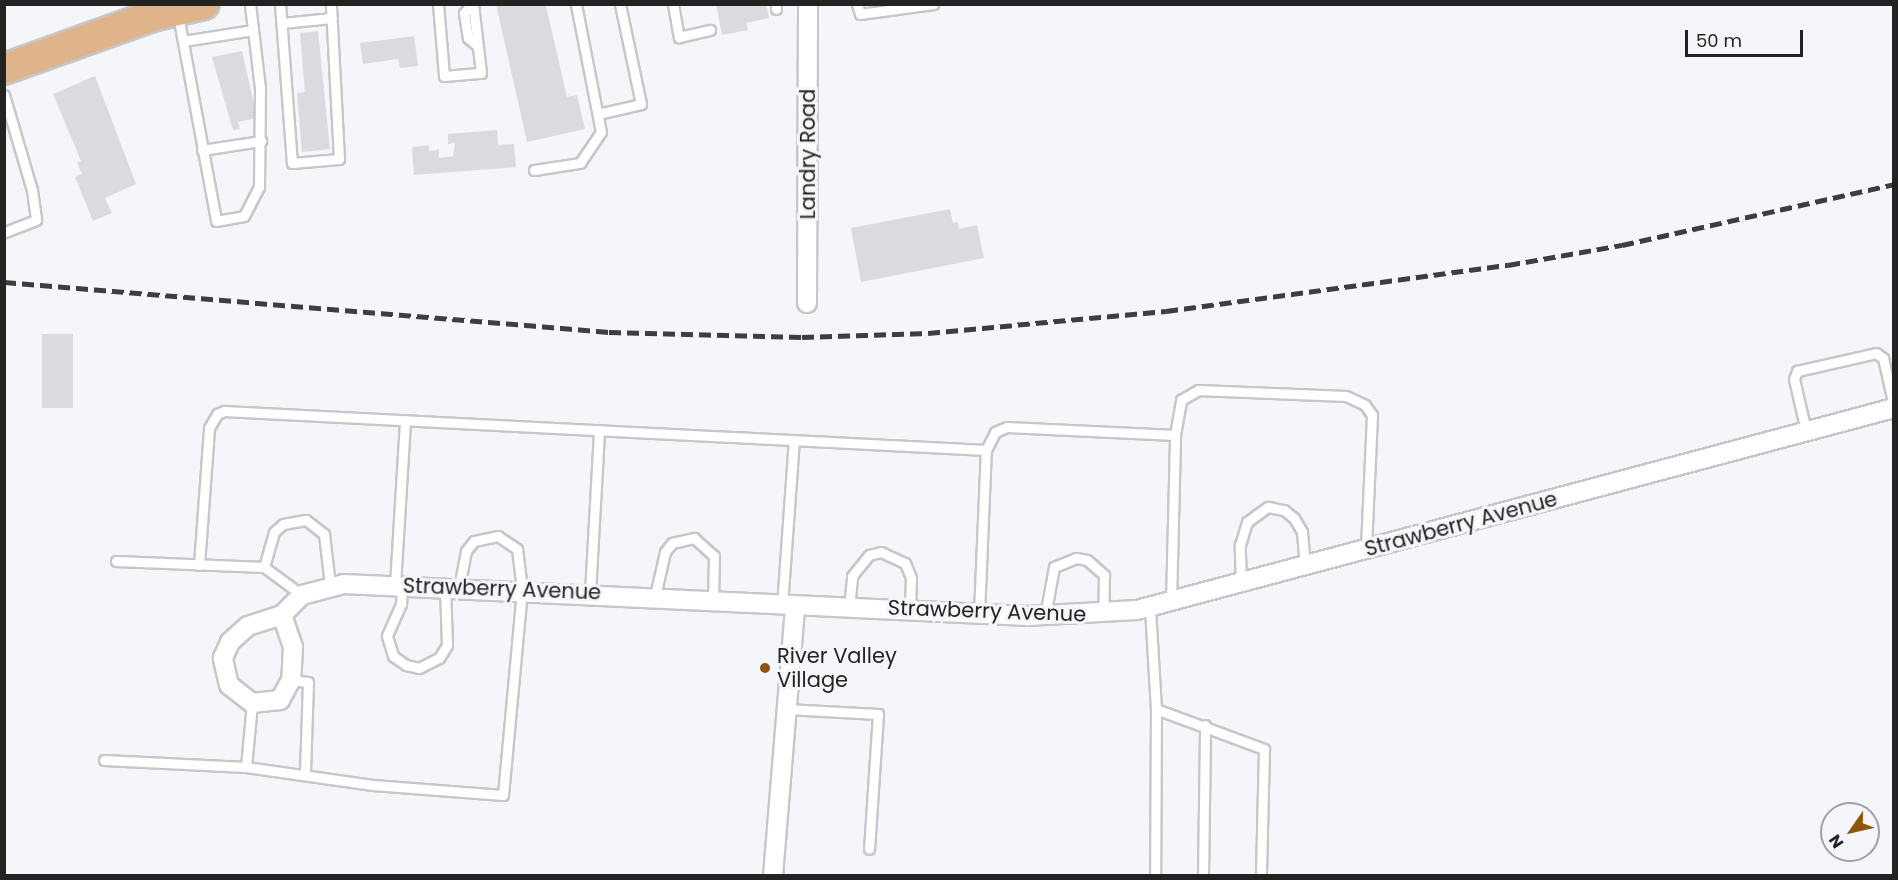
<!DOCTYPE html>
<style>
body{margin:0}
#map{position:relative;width:1898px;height:880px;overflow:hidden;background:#f5f6f9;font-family:Poppins,sans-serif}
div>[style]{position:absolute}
.building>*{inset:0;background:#dadbde;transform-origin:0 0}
.roads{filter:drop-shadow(2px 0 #c6c7ca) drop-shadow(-2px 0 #c6c7ca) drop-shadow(0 2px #c6c7ca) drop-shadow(0 -2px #c6c7ca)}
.service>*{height:9px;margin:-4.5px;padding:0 4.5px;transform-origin:4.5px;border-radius:4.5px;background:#fff}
.minor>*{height:18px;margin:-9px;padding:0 9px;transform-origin:9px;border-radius:9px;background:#fff}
.trunk>*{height:30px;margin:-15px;padding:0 15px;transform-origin:15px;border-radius:15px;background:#e0b48a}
.rail>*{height:4.5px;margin-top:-2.25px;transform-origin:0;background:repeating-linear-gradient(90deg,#3e3e40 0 12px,transparent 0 18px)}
.dots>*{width:16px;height:16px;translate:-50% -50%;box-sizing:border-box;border:3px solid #f5f6f9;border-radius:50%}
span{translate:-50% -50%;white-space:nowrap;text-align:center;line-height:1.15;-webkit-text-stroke:6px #f5f6f9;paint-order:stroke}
.street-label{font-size:21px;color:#232324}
.poi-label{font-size:21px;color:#232324}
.left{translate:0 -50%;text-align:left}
.frame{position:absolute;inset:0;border:6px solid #232324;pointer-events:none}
.north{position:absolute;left:1820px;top:802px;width:60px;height:60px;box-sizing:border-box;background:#f5f6f9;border:2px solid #a1a2a4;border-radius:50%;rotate:236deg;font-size:16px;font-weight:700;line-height:24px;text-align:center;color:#232324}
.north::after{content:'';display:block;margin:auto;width:21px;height:27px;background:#8e560e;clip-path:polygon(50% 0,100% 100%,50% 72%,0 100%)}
.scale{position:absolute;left:1685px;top:30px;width:118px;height:27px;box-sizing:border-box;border:3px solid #232324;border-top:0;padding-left:8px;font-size:18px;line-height:21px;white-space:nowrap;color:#232324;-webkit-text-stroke:4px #f5f6f9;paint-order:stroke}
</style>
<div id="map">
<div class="building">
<div style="clip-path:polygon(496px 4px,551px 4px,546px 6px,567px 97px,577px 95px,585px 129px,527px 142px)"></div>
<div style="clip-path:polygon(716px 4px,766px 4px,769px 18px,746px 23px,748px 30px,722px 35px)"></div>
<div style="clip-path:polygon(318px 31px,330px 149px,302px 152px,297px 93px,305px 92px,300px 33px)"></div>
<div style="clip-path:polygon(414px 36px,418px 66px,400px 68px,398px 59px,363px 64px,360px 43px)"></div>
<div style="clip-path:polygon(242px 51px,257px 118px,238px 122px,240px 129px,233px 130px,212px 57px)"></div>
<div style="clip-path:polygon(95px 76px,136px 184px,105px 198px,112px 213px,93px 221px,75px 177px,82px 174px,77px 163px,81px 161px,53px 94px)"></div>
<div style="clip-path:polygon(497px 130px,498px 145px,514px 144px,516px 167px,414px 175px,412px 147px,429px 145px,429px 151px,439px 150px,439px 158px,453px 156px,455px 143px,448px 144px,448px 134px)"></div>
<div style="clip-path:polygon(950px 209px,953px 223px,958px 222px,959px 229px,977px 225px,984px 258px,861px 282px,851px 228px)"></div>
<div style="left:42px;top:334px;width:31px;height:74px"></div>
</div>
<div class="roads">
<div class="service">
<div style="left:280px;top:4px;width:159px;rotate:85.7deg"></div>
<div style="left:292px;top:163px;width:47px;rotate:-4.9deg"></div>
<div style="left:339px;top:159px;width:155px;rotate:-93deg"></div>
<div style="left:438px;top:4px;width:72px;rotate:85.2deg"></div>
<div style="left:444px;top:76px;width:37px;rotate:-5deg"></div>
<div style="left:481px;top:73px;width:69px;rotate:-96.6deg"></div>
<div style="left:472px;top:4px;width:12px;rotate:132deg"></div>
<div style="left:464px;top:13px;width:25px;rotate:81deg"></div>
<div style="left:468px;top:38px;width:13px;rotate:39deg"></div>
<div style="left:673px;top:4px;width:34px;rotate:80deg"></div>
<div style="left:679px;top:37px;width:32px;rotate:-13deg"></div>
<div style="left:776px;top:4px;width:5px;rotate:90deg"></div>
<div style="left:857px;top:4px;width:10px;rotate:73deg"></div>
<div style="left:860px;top:14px;width:74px;rotate:-7.8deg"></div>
<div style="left:178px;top:15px;width:209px;rotate:79.5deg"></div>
<div style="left:216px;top:221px;width:28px;rotate:-10deg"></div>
<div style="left:244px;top:216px;width:33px;rotate:-63deg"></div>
<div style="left:259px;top:187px;width:99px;rotate:-89.4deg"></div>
<div style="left:260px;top:88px;width:85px;rotate:-96.8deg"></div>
<div style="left:282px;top:23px;width:50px;rotate:-5.7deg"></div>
<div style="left:183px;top:41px;width:71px;rotate:-8.9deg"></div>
<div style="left:4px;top:95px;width:99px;rotate:73.6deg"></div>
<div style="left:32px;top:190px;width:30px;rotate:82deg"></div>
<div style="left:36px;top:220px;width:34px;rotate:159deg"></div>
<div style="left:598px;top:114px;width:44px;rotate:-13.1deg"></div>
<div style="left:641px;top:104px;width:102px;rotate:-101.9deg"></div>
<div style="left:202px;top:150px;width:60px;rotate:-8.7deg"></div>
<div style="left:534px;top:170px;width:47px;rotate:-8.7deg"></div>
<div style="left:580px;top:163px;width:37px;rotate:-56deg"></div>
<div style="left:601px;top:132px;width:130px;rotate:-101.1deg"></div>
<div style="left:1806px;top:431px;width:53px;rotate:-103deg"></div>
<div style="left:1794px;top:379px;width:9px;rotate:-69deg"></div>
<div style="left:1797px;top:371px;width:81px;rotate:-12.8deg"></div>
<div style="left:1876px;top:353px;width:9px;rotate:36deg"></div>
<div style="left:1883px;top:358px;width:49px;rotate:77.1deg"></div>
<div style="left:116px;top:561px;width:148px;rotate:2.3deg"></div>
<div style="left:264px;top:567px;width:47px;rotate:36.4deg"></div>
<div style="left:199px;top:565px;width:137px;rotate:-85.8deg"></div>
<div style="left:209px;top:428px;width:16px;rotate:-60deg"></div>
<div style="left:217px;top:414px;width:8px;rotate:-23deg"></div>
<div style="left:224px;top:411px;width:763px;rotate:2.93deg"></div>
<div style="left:986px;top:450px;width:20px;rotate:-63deg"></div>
<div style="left:995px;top:432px;width:13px;rotate:-23deg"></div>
<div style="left:1007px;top:427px;width:168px;rotate:2.7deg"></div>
<div style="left:1175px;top:435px;width:36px;rotate:-80deg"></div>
<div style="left:1181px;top:400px;width:20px;rotate:-30deg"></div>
<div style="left:1198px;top:390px;width:148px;rotate:2.3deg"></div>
<div style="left:1346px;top:396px;width:21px;rotate:25deg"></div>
<div style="left:1365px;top:405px;width:12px;rotate:55deg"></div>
<div style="left:1372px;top:415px;width:134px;rotate:92.6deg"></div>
<div style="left:264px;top:567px;width:36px;rotate:-74deg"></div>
<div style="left:274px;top:532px;width:12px;rotate:-42deg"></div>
<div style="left:283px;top:524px;width:23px;rotate:-10deg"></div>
<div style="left:306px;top:520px;width:23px;rotate:38deg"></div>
<div style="left:324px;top:534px;width:51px;rotate:83.3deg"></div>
<div style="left:1241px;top:583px;width:38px;rotate:-92deg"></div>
<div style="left:1240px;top:545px;width:24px;rotate:-73deg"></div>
<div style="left:1247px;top:522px;width:26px;rotate:-36deg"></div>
<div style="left:1268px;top:507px;width:16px;rotate:11deg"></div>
<div style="left:1284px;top:510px;width:13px;rotate:39deg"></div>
<div style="left:1294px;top:518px;width:16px;rotate:60deg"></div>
<div style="left:1302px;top:532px;width:35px;rotate:85deg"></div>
<div style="left:395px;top:585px;width:165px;rotate:-86.5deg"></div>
<div style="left:402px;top:586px;width:18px;rotate:93deg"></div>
<div style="left:401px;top:604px;width:35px;rotate:114deg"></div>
<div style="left:387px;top:636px;width:21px;rotate:73deg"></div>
<div style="left:393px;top:656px;width:16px;rotate:35deg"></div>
<div style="left:406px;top:665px;width:13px;rotate:13deg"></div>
<div style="left:419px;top:668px;width:22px;rotate:-27deg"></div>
<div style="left:439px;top:658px;width:15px;rotate:-58deg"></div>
<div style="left:447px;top:645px;width:57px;rotate:-92deg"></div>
<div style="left:590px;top:593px;width:163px;rotate:-86.8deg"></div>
<div style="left:655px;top:596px;width:45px;rotate:-77.2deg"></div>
<div style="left:665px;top:552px;width:11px;rotate:-52deg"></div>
<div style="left:672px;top:543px;width:23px;rotate:-13deg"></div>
<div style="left:694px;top:538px;width:27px;rotate:42deg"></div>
<div style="left:714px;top:556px;width:44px;rotate:91.3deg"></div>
<div style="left:1171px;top:603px;width:168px;rotate:-88.6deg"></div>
<div style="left:782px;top:606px;width:166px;rotate:-85.9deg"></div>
<div style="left:849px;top:607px;width:31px;rotate:-84deg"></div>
<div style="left:852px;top:576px;width:27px;rotate:-51deg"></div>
<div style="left:869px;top:555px;width:12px;rotate:-14deg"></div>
<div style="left:881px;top:552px;width:26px;rotate:25deg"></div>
<div style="left:905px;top:563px;width:16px;rotate:68deg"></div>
<div style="left:911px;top:578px;width:32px;rotate:92deg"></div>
<div style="left:1150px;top:608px;width:101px;rotate:86.6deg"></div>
<div style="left:1156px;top:709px;width:167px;rotate:90.3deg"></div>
<div style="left:979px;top:614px;width:164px;rotate:-87.6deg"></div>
<div style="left:1045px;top:616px;width:50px;rotate:-79.6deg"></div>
<div style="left:1054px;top:567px;width:24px;rotate:-22deg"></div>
<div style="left:1076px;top:558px;width:11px;rotate:10deg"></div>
<div style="left:1087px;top:560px;width:23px;rotate:41deg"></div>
<div style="left:1104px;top:575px;width:39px;rotate:91deg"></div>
<div style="left:291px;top:680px;width:17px;rotate:7deg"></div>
<div style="left:308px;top:682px;width:92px;rotate:91.9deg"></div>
<div style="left:786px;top:709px;width:92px;rotate:3.1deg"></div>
<div style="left:878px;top:714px;width:135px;rotate:93.8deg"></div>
<div style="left:1156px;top:709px;width:115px;rotate:20.3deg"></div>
<div style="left:1264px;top:749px;width:127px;rotate:91.4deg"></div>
<div style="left:104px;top:760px;width:142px;rotate:2.8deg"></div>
<div style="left:246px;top:767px;width:64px;rotate:-84.6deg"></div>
<div style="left:246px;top:767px;width:128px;rotate:8.1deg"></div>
<div style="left:373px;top:785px;width:130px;rotate:4.4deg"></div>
<div style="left:503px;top:795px;width:207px;rotate:-84.7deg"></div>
<div style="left:522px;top:589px;width:40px;rotate:-97.1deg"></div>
<div style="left:517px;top:549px;width:23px;rotate:-146deg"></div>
<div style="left:498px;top:536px;width:25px;rotate:168deg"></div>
<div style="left:474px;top:541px;width:13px;rotate:129deg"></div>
<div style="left:466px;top:551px;width:37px;rotate:101deg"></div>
<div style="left:1203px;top:876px;width:151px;rotate:-89.2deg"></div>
</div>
<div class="minor">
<div style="left:807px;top:303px;width:299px;rotate:-89.8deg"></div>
<div style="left:282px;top:615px;width:28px;rotate:-45deg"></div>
<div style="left:302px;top:595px;width:43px;rotate:-14.7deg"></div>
<div style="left:344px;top:584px;width:685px;rotate:2.68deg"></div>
<div style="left:1028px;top:616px;width:109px;rotate:-3.2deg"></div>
<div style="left:1137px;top:610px;width:783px;rotate:-14.94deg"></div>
<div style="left:282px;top:615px;width:34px;rotate:71deg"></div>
<div style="left:293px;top:647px;width:33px;rotate:93deg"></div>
<div style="left:291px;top:680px;width:23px;rotate:119deg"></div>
<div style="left:280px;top:700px;width:28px;rotate:174deg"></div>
<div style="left:252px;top:703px;width:29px;rotate:-142deg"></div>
<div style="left:229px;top:685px;width:28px;rotate:-103deg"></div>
<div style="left:223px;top:658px;width:17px;rotate:-66deg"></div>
<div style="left:230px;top:642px;width:24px;rotate:-42deg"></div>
<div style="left:248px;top:626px;width:36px;rotate:-18deg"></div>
<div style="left:773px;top:876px;width:270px;rotate:-85.3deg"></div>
</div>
<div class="trunk">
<div style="left:4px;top:69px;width:157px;rotate:-19.7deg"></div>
<div style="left:152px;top:16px;width:53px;rotate:-13deg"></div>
</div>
</div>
<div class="rail">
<div style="left:4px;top:282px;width:607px;rotate:4.72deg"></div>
<div style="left:609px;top:332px;width:193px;rotate:1.5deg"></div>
<div style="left:802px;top:337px;width:126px;rotate:-1.8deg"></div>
<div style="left:928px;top:333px;width:239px;rotate:-5.3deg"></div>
<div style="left:1166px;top:311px;width:345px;rotate:-7.7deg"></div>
<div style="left:1508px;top:265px;width:116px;rotate:-10deg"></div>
<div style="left:1622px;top:245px;width:279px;rotate:-12.6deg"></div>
</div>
<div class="dots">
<div style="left:765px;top:668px;background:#8e560e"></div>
</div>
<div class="street-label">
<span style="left:808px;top:154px;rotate:-90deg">Landry Road</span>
<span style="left:1461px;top:524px;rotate:-15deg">Strawberry Avenue</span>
<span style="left:502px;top:589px;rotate:2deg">Strawberry Avenue</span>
<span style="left:987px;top:611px;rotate:2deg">Strawberry Avenue</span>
</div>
<div class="poi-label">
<span class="left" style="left:777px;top:668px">River Valley<br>Village</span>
</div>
<div class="frame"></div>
<div class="north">N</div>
<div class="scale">50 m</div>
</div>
